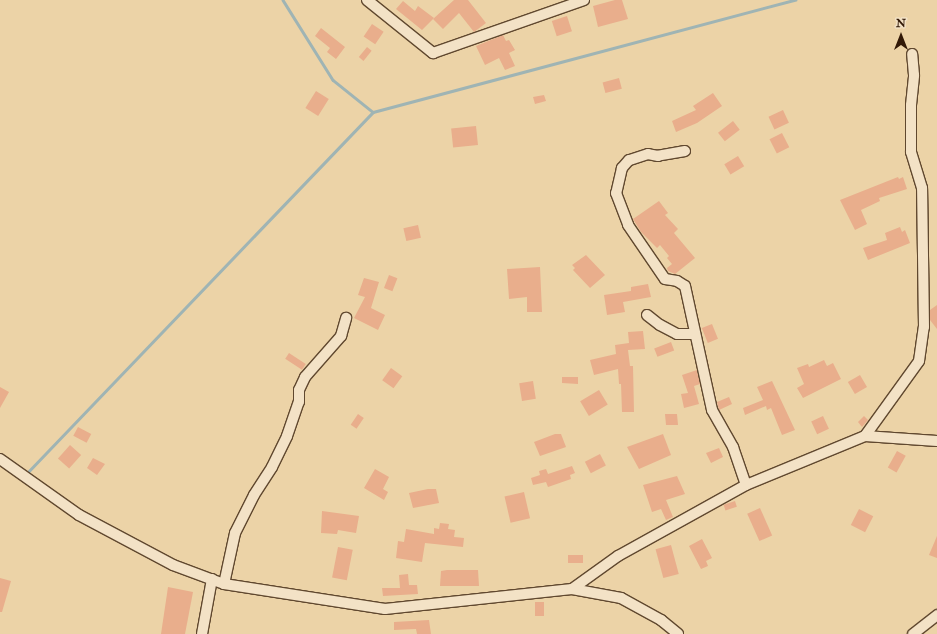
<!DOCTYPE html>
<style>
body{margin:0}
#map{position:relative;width:937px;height:634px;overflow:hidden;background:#ecd3a7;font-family:"IM FELL Double Pica",serif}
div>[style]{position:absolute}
.stream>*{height:2.5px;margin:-1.25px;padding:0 1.25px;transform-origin:1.25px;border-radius:1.25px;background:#9fb4b4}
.building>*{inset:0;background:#e9ae8c;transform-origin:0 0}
.roads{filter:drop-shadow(1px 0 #60482f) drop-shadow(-1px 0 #60482f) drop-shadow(0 1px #60482f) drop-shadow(0 -1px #60482f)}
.minor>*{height:10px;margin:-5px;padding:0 5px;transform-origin:5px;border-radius:5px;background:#f3e2c6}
span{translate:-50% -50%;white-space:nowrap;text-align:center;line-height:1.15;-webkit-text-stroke:4px #f3e2c6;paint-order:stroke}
.north{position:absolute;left:881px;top:16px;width:40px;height:40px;-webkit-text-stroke:3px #f3e2c6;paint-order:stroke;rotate:0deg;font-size:11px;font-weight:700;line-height:16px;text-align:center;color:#321907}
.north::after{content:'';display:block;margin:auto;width:14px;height:18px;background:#321907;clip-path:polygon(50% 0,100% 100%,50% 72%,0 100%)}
</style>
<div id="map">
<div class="stream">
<div style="left:283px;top:0;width:94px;rotate:58deg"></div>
<div style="left:333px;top:80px;width:51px;rotate:38.7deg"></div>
<div style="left:26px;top:474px;width:501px;rotate:-46.21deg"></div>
<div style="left:373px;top:112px;width:437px;rotate:-14.9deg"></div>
</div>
<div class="building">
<div style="clip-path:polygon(454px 0,468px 0,486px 23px,474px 32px,459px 13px,443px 29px,433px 19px)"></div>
<div style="clip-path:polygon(615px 0,622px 0,628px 19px,598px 27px,593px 6px)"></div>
<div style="clip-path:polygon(403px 1px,415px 11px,418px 6px,434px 18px,422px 30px,396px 9px)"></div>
<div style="left:567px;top:16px;width:16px;height:16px;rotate:72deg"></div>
<div style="left:372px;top:24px;width:14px;height:15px;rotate:34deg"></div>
<div style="clip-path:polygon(321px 28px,345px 47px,336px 59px,327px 52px,330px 48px,315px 36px)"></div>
<div style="clip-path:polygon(503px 35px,506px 41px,509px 40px,515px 50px,509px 53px,515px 66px,505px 70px,499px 58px,485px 65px,476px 46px)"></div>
<div style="left:367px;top:47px;width:6px;height:13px;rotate:39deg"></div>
<div style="left:619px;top:78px;width:11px;height:17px;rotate:75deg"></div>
<div style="left:316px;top:91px;width:15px;height:20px;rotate:32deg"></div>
<div style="clip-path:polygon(713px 93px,722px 106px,697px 123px,676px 132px,672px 121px,696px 110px,693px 106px)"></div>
<div style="clip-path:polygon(544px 95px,546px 101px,535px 104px,533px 97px)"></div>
<div style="left:783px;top:110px;width:14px;height:16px;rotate:65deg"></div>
<div style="left:733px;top:121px;width:11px;height:19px;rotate:52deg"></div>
<div style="left:476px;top:126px;width:19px;height:25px;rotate:84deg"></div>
<div style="left:782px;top:133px;width:16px;height:14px;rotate:63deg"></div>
<div style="left:738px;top:156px;width:12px;height:16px;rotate:59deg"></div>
<div style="clip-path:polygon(898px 177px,899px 179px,903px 177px,907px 189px,879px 198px,880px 201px,861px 210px,867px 224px,855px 230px,840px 200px)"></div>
<div style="clip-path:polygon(659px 201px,668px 213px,665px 215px,678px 229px,674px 233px,695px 258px,675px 274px,668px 271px,667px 268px,672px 264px,667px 258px,669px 256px,660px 245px,657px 248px,641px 232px,633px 219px)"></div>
<div style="left:418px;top:225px;width:13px;height:15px;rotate:77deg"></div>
<div style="clip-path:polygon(900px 227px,902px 232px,905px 230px,910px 243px,868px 260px,863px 248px,887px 240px,885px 233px)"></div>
<div style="clip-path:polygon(586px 255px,605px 275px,590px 288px,573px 270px,575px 268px,572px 265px)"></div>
<div style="clip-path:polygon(540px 267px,542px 312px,527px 312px,527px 297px,509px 299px,507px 269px)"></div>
<div style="left:389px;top:275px;width:9px;height:14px;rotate:21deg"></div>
<div style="clip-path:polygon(364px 278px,379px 282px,371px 308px,385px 315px,378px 330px,354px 318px,365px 297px,358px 295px)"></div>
<div style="clip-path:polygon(648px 284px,651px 297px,623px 302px,625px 312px,607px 315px,604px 295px,631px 291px,631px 287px)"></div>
<div style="clip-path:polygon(937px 305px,937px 329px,930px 320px,930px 310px)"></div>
<div style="left:712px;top:324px;width:16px;height:11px;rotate:68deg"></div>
<div style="clip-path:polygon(643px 331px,645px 349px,628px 350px,630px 366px,633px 366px,634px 412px,622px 412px,621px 384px,619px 384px,618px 369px,594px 375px,590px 360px,616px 354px,615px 345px,629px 343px,628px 332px)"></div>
<div style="left:671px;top:342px;width:9px;height:18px;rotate:69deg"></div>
<div style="left:289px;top:353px;width:20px;height:7px;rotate:33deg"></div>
<div style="clip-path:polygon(824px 360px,827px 366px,833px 363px,841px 379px,803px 398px,797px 388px,804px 384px,797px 368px,808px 364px,809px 367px)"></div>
<div style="left:391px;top:368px;width:14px;height:15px;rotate:36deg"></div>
<div style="clip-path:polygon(697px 370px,700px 384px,694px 386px,699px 404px,684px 408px,681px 394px,688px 393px,682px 375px)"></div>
<div style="left:860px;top:375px;width:14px;height:14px;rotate:60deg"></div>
<div style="clip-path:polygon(562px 377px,578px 377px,578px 384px,562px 383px)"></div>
<div style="left:533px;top:381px;width:18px;height:14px;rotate:81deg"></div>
<div style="clip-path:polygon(772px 381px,795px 430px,782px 435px,771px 408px,767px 410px,766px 406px,745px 415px,743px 408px,763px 400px,757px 387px)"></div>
<div style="clip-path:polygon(0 387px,9px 392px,0 408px)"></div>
<div style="left:599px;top:390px;width:17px;height:22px;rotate:59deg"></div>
<div style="clip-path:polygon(729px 397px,732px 404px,719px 410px,717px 402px)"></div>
<div style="left:358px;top:414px;width:7px;height:13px;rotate:34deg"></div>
<div style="clip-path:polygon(665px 414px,677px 414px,678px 425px,666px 425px)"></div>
<div style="left:823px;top:416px;width:14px;height:13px;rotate:65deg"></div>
<div style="clip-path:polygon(864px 416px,868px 420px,862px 427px,858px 422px)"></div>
<div style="left:78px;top:427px;width:15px;height:10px;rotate:28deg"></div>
<div style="clip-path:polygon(555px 434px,561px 434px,566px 447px,540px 456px,534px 442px)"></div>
<div style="clip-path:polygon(663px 434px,671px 455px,639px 469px,627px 447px)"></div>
<div style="left:70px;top:445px;width:15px;height:18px;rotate:42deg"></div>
<div style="clip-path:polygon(719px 448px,723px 457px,711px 463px,706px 453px)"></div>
<div style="left:897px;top:451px;width:10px;height:19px;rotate:29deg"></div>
<div style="left:600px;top:454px;width:13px;height:17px;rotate:63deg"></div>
<div style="clip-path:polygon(93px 458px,105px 464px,97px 475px,87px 468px)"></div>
<div style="clip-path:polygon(572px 466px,575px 473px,570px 475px,571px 479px,548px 487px,546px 482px,533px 485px,531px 478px,540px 475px,539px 471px,546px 469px,548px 474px)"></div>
<div style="clip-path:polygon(375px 469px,389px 477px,383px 489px,388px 492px,384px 500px,364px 488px)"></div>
<div style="clip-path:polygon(677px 476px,685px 494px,666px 500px,673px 517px,666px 520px,661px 509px,652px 512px,643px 485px)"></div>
<div style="clip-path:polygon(428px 489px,436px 489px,439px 503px,413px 508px,409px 493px)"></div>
<div style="left:524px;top:492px;width:27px;height:20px;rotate:77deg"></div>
<div style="left:735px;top:501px;width:6px;height:12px;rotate:72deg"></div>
<div style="left:760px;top:508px;width:30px;height:14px;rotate:66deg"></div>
<div style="left:859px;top:509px;width:16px;height:18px;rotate:27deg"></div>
<div style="clip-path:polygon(322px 511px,359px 516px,356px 533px,338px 530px,337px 534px,321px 533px)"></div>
<div style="clip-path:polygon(440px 523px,449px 524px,448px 529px,455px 530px,454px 537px,464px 538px,463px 547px,425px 543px,422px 562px,396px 558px,398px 541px,404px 542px,406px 529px,434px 534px,434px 528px,439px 529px)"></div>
<div style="clip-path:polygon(937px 536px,937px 558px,929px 555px)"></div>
<div style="clip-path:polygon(702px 539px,712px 558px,706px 561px,708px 566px,701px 569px,689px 546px)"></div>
<div style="left:671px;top:545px;width:30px;height:16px;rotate:75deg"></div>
<div style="left:338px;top:547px;width:15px;height:31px;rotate:11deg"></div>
<div style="left:568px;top:555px;width:15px;height:8px"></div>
<div style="clip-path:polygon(447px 570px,478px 570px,479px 586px,440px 586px,441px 571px)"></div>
<div style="clip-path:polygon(408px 574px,409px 585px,417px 585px,418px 594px,383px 596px,382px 588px,400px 588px,399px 575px)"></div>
<div style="clip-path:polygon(0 578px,11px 581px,2px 612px,0 612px)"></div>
<div style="clip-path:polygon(168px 587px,193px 592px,185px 634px,161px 634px)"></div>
<div style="left:535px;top:602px;width:9px;height:14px"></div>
<div style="clip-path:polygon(429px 620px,431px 634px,417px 634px,416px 629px,394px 630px,394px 622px)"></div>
</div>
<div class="roads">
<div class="minor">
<div style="left:367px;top:0;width:85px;rotate:38.8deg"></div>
<div style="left:433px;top:53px;width:160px;rotate:-19.3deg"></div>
<div style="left:685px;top:151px;width:27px;rotate:170deg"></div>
<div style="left:658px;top:156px;width:10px;rotate:-169deg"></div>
<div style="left:648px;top:154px;width:20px;rotate:162deg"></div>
<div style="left:629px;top:160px;width:11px;rotate:131deg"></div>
<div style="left:622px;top:168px;width:26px;rotate:103deg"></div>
<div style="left:616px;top:193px;width:34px;rotate:69deg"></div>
<div style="left:628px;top:225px;width:65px;rotate:55.6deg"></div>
<div style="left:665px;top:279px;width:12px;rotate:9deg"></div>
<div style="left:677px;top:281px;width:9px;rotate:32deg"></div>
<div style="left:685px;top:286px;width:127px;rotate:77.7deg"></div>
<div style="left:712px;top:410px;width:43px;rotate:60.4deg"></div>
<div style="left:733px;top:447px;width:40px;rotate:71.1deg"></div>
<div style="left:647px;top:315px;width:16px;rotate:38deg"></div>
<div style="left:660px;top:325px;width:19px;rotate:28deg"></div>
<div style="left:677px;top:334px;width:18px"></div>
<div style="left:865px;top:436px;width:92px;rotate:-54.2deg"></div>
<div style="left:919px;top:361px;width:34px;rotate:-82deg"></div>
<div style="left:924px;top:327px;width:139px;rotate:-90.8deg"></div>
<div style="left:922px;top:188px;width:38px;rotate:-107deg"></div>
<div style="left:911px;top:152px;width:47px;rotate:-90deg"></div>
<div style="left:911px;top:105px;width:30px;rotate:-84deg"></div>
<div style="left:914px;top:75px;width:21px;rotate:-95deg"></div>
<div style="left:0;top:459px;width:97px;rotate:35.3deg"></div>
<div style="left:79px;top:515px;width:106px;rotate:28deg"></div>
<div style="left:173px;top:565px;width:54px;rotate:20.4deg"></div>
<div style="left:224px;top:584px;width:163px;rotate:8.8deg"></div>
<div style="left:385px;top:609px;width:188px;rotate:-6.1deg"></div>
<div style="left:572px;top:589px;width:57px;rotate:-35.7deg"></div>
<div style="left:618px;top:556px;width:146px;rotate:-29deg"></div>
<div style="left:746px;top:485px;width:129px;rotate:-22.4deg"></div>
<div style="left:865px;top:436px;width:72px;rotate:4deg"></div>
<div style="left:224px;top:584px;width:52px;rotate:-77.8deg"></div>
<div style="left:235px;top:533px;width:42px;rotate:-63.4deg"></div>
<div style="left:254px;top:495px;width:33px;rotate:-57deg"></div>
<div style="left:272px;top:467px;width:34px;rotate:-64deg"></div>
<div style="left:287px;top:436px;width:36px;rotate:-71deg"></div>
<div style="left:299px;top:402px;width:12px;rotate:-90deg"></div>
<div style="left:299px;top:390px;width:14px;rotate:-65deg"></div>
<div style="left:305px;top:377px;width:55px;rotate:-48.7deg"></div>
<div style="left:341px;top:336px;width:19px;rotate:-74deg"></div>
<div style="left:572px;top:589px;width:50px;rotate:10.4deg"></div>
<div style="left:621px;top:598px;width:46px;rotate:28.8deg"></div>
<div style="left:661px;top:620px;width:22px;rotate:39deg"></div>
<div style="left:202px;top:634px;width:56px;rotate:-79.7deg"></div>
<div style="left:913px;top:634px;width:31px;rotate:-38deg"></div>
</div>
</div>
<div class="north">N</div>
</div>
